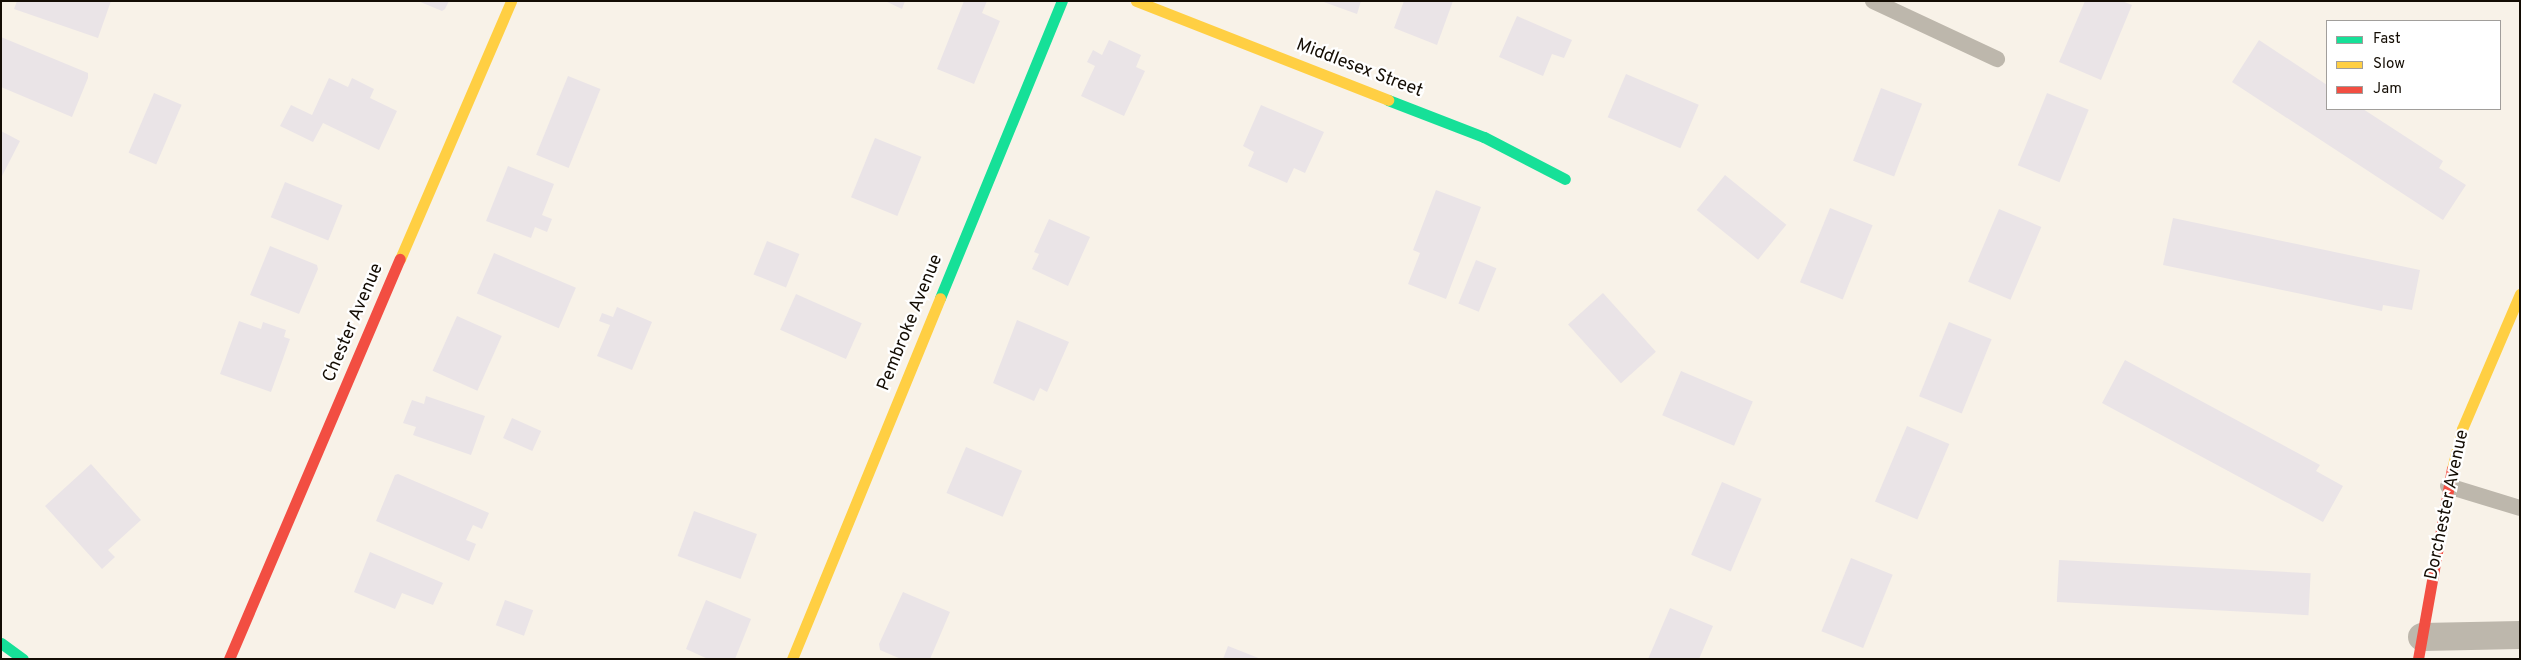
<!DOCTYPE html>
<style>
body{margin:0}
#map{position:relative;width:2521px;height:660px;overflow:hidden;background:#f8f2e8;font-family:Overpass,sans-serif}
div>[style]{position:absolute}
.building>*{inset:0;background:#eae4e7;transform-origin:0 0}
.lane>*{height:16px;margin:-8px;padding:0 8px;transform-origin:8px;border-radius:8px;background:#bdb7ac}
.street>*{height:28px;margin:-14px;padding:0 14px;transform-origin:14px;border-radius:14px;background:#bdb7ac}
.fast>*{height:11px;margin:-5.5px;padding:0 5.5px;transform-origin:5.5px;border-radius:5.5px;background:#16e098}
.slow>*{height:11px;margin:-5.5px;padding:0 5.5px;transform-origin:5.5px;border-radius:5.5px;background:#ffcf43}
.jam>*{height:11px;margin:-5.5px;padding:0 5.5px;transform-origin:5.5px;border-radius:5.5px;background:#f24e42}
span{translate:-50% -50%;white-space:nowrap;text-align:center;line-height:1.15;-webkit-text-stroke:4.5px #fff;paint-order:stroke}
.street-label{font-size:18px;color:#140d04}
.frame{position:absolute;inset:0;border:2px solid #140d04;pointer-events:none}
.legend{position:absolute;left:2326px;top:20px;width:175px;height:90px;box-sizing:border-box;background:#fff;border:1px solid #a19e9b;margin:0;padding:6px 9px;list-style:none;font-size:15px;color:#140d04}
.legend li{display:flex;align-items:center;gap:10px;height:25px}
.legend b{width:25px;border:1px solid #a19e9b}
</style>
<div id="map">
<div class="building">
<div style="clip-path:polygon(17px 1px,111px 1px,98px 38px,14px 9px)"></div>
<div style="clip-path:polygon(418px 1px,449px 1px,445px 9px,442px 11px)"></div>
<div style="clip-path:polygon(885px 1px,905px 1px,902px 9px)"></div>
<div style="clip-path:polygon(964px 1px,987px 1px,982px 13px,1000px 21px,974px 84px,937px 69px)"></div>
<div style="clip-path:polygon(1321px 1px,1361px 1px,1357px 14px)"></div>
<div style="clip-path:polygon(1404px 1px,1453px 1px,1437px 45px,1394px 28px)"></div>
<div style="clip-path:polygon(2085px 1px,2122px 1px,2132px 5px,2101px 80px,2059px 62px)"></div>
<div style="clip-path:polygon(1517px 16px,1572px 40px,1564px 58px,1552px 54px,1543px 76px,1499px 57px)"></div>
<div style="clip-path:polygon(1px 37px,88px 73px,88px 78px,72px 117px,1px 87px)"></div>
<div style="clip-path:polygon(1109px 40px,1141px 55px,1136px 67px,1145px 71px,1124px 116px,1081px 96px,1095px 66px,1087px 62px,1093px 50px,1102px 55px)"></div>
<div style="clip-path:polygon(2259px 40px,2327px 85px,2327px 109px,2363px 109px,2443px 161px,2439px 168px,2466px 185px,2443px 220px,2232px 82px)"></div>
<div style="left:1626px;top:74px;width:79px;height:47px;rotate:23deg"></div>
<div style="left:568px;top:76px;width:35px;height:85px;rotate:22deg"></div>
<div style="clip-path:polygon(329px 78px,348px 87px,352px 78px,374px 89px,370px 98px,397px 111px,379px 150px,323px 123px,313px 142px,280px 126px,291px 105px,312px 115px)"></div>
<div style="left:1881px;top:88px;width:44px;height:78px;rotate:21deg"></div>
<div style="left:154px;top:93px;width:30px;height:65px;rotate:23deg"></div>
<div style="left:2047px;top:93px;width:45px;height:78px;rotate:22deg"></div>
<div style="clip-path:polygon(1261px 105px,1324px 132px,1305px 173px,1294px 168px,1287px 183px,1248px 166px,1254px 152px,1243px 146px)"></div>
<div style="clip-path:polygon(1px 131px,20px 141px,1px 178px)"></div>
<div style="left:875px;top:138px;width:50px;height:64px;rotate:22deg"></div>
<div style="clip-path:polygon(508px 166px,554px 184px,542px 215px,552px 219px,547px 232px,535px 227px,531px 238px,486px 221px)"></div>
<div style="left:1725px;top:175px;width:79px;height:45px;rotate:39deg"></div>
<div style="left:285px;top:182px;width:62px;height:38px;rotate:22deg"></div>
<div style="clip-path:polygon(1436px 190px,1481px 207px,1446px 299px,1408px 284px,1420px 253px,1413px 250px)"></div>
<div style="left:1830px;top:208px;width:46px;height:80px;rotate:22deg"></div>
<div style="left:1999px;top:209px;width:46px;height:79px;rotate:23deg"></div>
<div style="clip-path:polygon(2173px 218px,2420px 270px,2412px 310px,2383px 305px,2382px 311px,2163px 265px)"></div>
<div style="clip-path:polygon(1049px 219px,1090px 237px,1068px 286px,1032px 269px,1039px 254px,1034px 252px)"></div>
<div style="left:767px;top:241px;width:35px;height:36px;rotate:22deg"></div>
<div style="clip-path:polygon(270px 246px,317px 265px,318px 269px,299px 314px,250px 295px)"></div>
<div style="left:494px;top:253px;width:89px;height:44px;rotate:23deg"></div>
<div style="left:1476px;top:260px;width:22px;height:47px;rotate:22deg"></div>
<div style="left:1603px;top:293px;width:79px;height:47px;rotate:48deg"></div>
<div style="left:796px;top:294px;width:72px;height:39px;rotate:24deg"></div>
<div style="clip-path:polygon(617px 307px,652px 322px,632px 370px,597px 356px,610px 325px,599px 321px,602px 313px,613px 317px)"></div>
<div style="left:457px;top:316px;width:49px;height:60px;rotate:24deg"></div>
<div style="clip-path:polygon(1017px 320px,1069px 342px,1047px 392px,1040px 388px,1034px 401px,993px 383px)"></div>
<div style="clip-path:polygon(239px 321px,261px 329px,263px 322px,286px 330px,284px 337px,290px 339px,271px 392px,220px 374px)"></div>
<div style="left:1949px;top:322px;width:46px;height:80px;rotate:22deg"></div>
<div style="clip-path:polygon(2125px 360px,2320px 465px,2316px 471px,2343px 486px,2323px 522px,2102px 403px)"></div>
<div style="left:1681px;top:371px;width:78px;height:48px;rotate:23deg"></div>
<div style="clip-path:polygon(426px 396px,485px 416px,471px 455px,413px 435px,416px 427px,403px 423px,412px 400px,424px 404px)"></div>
<div style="left:512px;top:418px;width:32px;height:22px;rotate:24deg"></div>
<div style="left:1907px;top:426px;width:46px;height:82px;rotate:23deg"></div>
<div style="left:966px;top:447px;width:61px;height:50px;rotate:23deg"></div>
<div style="clip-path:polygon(91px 464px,141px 520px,108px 550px,115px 557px,102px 569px,45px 506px)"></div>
<div style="clip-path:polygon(398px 474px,489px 513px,482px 529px,473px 525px,466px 540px,476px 544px,469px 561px,376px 521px,395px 475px)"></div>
<div style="left:1722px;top:482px;width:43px;height:79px;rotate:23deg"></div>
<div style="left:694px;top:511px;width:67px;height:48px;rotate:20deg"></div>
<div style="clip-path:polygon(370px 552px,443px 583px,433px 605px,402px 593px,395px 609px,354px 592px)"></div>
<div style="left:1851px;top:558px;width:45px;height:79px;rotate:22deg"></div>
<div style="left:2059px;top:560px;width:252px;height:42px;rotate:3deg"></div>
<div style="clip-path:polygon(903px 592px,950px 612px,930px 659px,901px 659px,880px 650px,879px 644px)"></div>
<div style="left:505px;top:600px;width:30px;height:27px;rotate:20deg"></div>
<div style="clip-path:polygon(706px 600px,751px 619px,735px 659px,708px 659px,686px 649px)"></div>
<div style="clip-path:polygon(1670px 608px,1713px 626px,1699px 659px,1648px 659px)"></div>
<div style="clip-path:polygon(1228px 646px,1261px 659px,1223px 659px)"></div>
</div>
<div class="lane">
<div style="left:1873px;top:1px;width:137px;rotate:25.1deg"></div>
<div style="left:2448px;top:486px;width:75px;rotate:17deg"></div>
</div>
<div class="street">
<div style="left:2422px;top:637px;width:98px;rotate:-1.2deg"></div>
</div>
<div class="fast">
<div style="left:1388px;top:100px;width:103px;rotate:21.1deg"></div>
<div style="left:1484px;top:137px;width:91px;rotate:27.4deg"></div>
<div style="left:940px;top:298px;width:321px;rotate:-67.7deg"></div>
<div style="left:1px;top:643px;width:27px;rotate:36deg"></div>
</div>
<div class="slow">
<div style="left:1136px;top:1px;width:271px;rotate:21.4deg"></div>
<div style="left:400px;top:259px;width:281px;rotate:-66.7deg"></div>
<div style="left:2452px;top:469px;width:41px;rotate:-76deg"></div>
<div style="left:2462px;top:429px;width:147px;rotate:-66.8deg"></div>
<div style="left:792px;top:659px;width:390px;rotate:-67.7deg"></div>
</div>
<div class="jam">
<div style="left:229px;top:659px;width:435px;rotate:-66.9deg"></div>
<div style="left:2418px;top:659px;width:193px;rotate:-79.9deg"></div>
</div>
<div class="street-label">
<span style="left:1359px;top:69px;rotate:21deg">Middlesex Street</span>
<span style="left:354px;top:323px;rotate:-67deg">Chester Avenue</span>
<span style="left:911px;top:323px;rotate:-68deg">Pembroke Avenue</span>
<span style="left:2448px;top:505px;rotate:-78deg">Dorchester Avenue</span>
</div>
<div class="frame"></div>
<ul class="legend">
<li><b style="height:6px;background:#16e098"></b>Fast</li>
<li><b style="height:6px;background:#ffcf43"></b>Slow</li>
<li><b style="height:6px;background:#f24e42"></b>Jam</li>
</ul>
</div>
